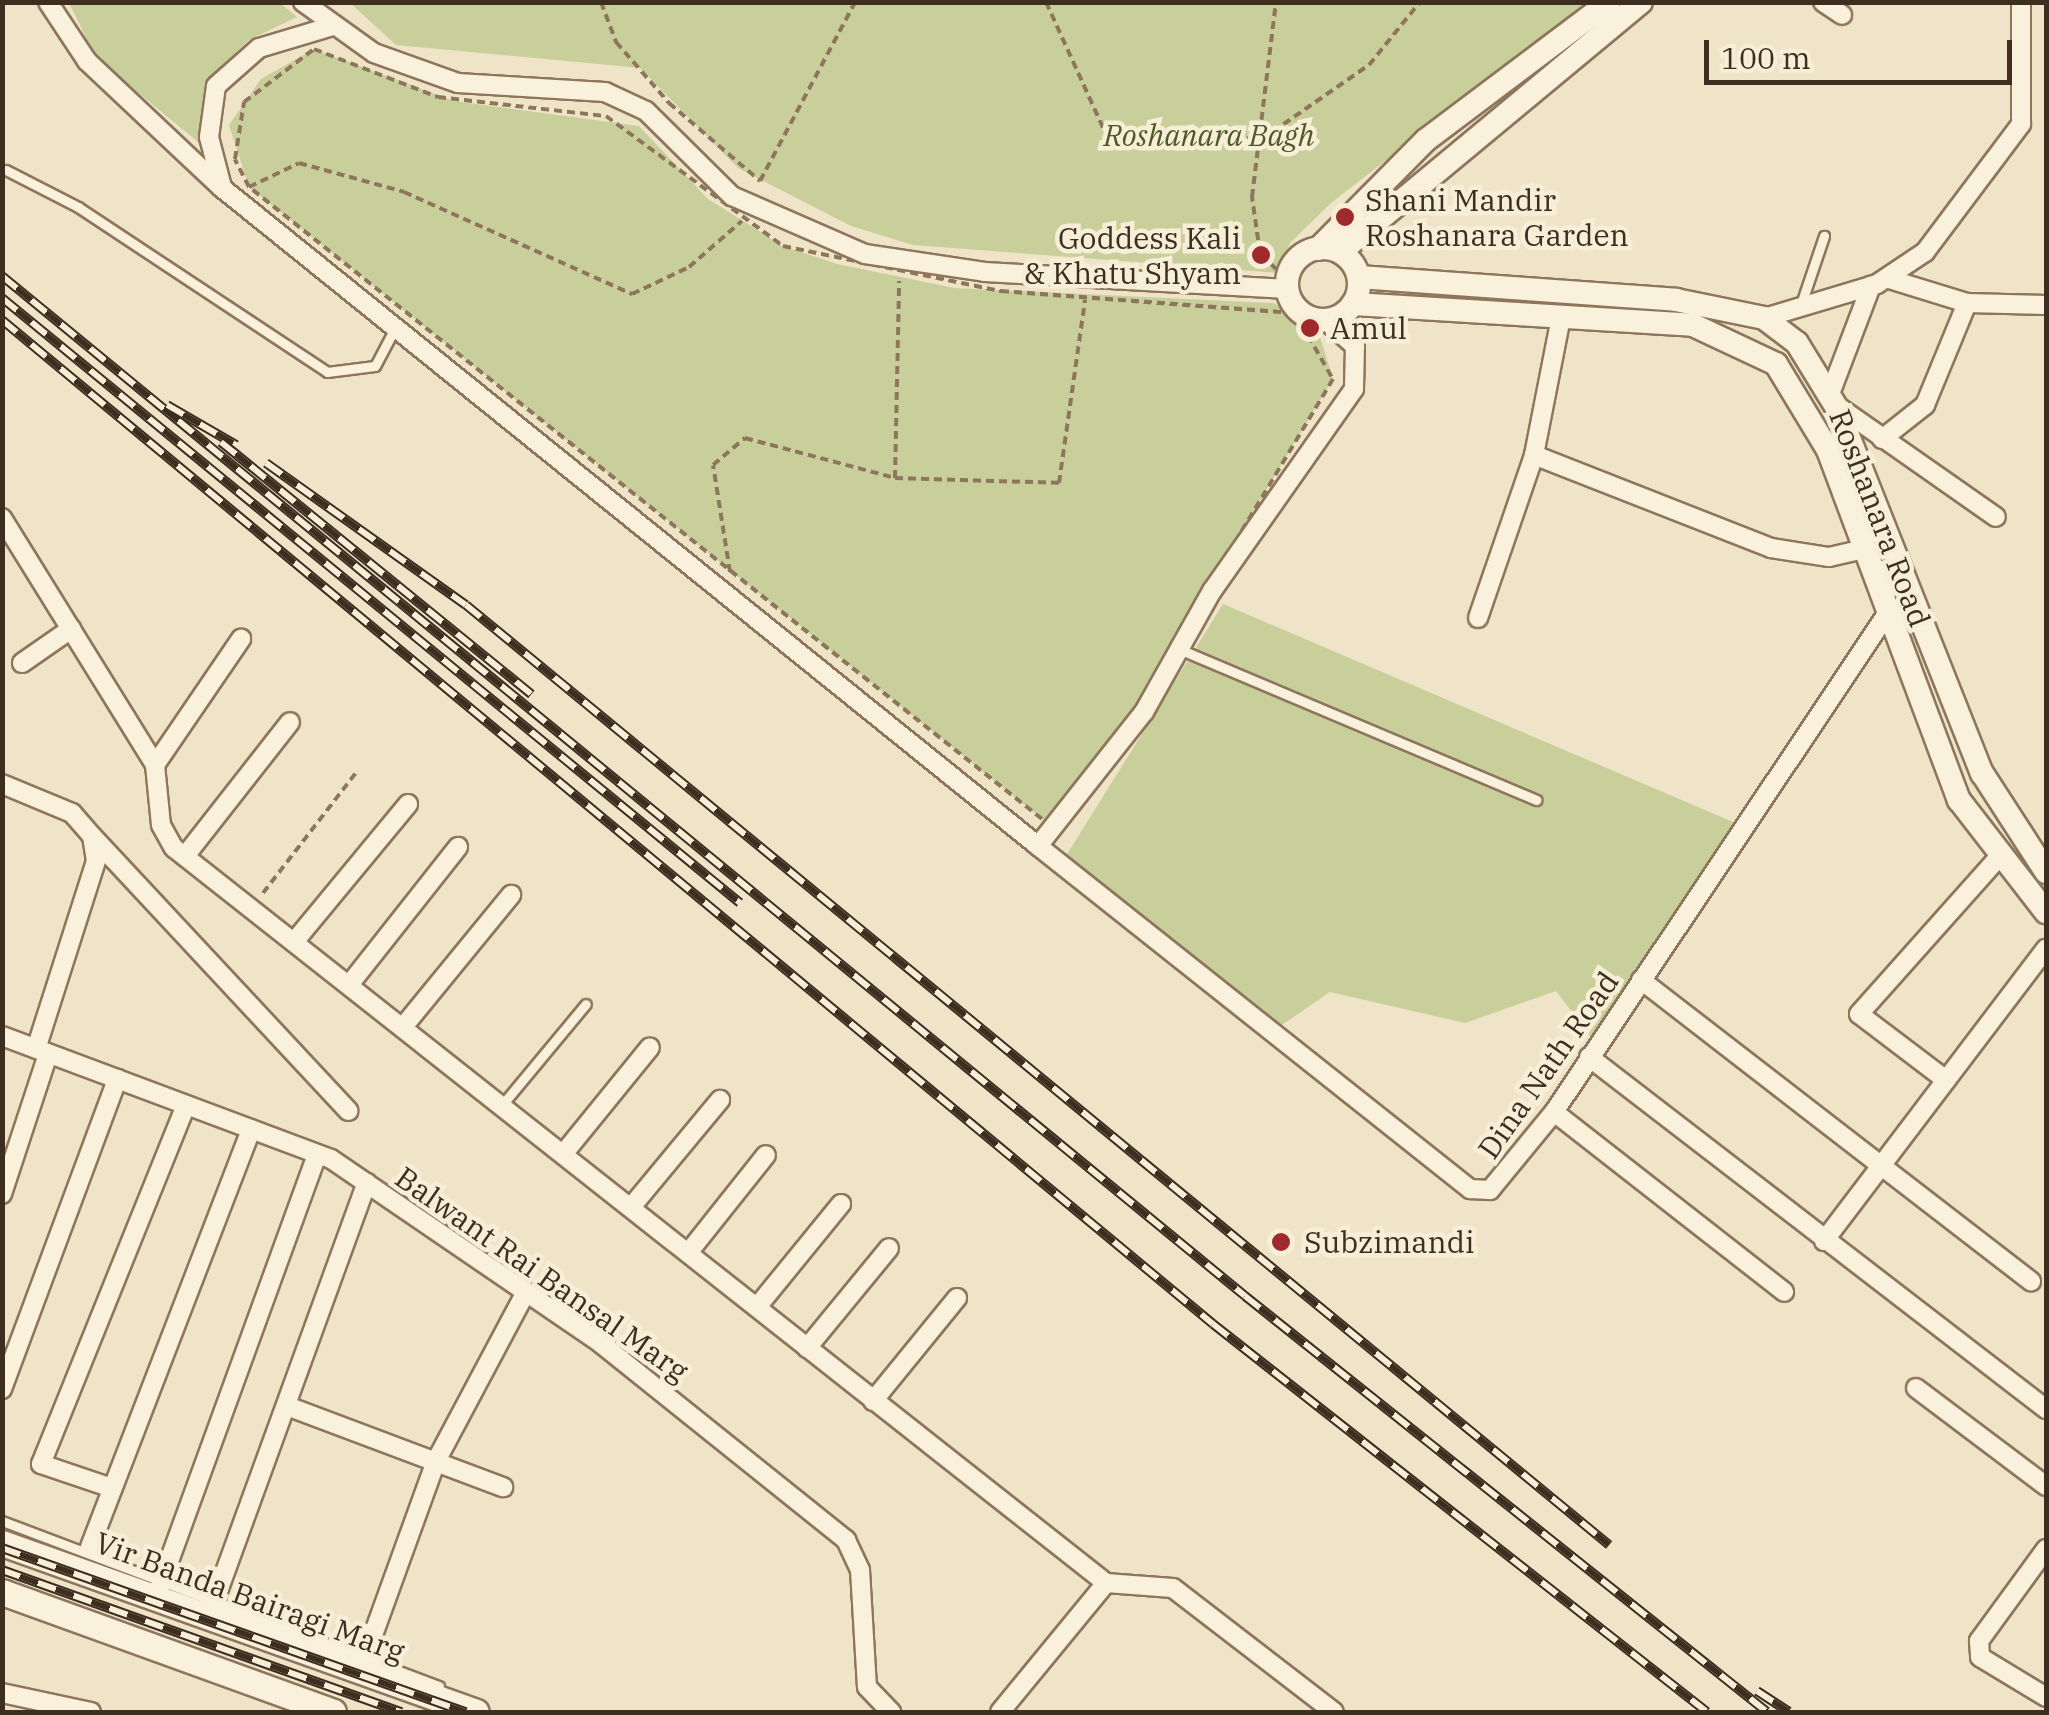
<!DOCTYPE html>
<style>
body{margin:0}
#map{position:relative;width:2049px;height:1715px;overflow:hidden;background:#f0e4c8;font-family:"IBM Plex Serif",serif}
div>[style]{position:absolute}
.green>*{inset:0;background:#c9cf9b}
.path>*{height:4px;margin-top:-2px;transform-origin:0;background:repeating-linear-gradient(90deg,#8d765c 0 8px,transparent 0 13px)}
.roads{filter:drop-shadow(2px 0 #8d765c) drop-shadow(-2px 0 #8d765c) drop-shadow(0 2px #8d765c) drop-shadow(0 -2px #8d765c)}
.service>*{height:9px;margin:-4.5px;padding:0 4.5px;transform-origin:4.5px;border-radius:4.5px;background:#faf1dc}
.minor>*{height:18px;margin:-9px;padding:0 9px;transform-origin:9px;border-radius:9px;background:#faf1dc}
.tertiary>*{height:22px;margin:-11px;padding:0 11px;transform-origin:11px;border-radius:11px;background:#faf1dc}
.tertiary>.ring{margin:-11px;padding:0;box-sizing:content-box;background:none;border:22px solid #faf1dc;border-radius:50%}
.secondary>*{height:25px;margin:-12.5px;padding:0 12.5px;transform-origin:12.5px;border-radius:12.5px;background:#faf1dc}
.rail>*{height:10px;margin-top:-5px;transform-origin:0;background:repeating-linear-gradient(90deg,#f7eed8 0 19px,#3d2e20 0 38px);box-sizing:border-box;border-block:2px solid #3d2e20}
.dots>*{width:28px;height:28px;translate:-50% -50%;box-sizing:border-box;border:5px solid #f7eed8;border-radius:50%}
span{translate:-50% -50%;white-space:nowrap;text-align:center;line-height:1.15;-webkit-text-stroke:9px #f7eed8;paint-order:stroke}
.park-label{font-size:30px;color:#4d5a26;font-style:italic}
.poi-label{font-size:30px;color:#3d2e20}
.left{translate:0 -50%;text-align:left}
.right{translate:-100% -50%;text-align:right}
.street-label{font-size:30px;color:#3d2e20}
.frame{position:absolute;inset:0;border:5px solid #3d2e20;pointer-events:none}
.scale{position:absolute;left:1704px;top:40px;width:308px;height:45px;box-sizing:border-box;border:5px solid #3d2e20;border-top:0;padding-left:12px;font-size:30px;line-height:35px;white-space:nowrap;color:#3d2e20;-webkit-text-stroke:8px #f7eed8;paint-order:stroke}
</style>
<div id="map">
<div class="green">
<div style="clip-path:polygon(69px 3px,280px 3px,297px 17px,249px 40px,205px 82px,198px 142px,96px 58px)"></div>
<div style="clip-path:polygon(350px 3px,1589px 3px,1331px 203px,1290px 243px,1279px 273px,913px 245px,851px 226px,738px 168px,640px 68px,396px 45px)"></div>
<div style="clip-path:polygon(314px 49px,454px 101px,639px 126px,708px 199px,783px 246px,837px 264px,955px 288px,1274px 303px,1320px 337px,1333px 379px,1119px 735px,1052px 827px,249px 187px,229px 125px,261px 79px)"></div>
<div style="clip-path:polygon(1223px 604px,1747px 828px,1605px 1056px,1556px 991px,1465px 1023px,1330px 992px,1276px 1029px,1064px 859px)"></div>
</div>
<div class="path">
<div style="left:601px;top:2px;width:43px;rotate:69.4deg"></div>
<div style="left:616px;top:42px;width:81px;rotate:49deg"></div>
<div style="left:669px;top:103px;width:120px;rotate:40.6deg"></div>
<div style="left:760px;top:181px;width:203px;rotate:-62deg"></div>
<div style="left:1046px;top:2px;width:141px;rotate:65.6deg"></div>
<div style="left:1104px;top:130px;width:158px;rotate:3.3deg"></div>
<div style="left:1262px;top:139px;width:130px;rotate:-34.7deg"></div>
<div style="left:1369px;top:65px;width:81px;rotate:-51deg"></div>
<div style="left:314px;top:49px;width:133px;rotate:21.2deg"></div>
<div style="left:438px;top:97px;width:169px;rotate:6.5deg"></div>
<div style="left:606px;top:116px;width:220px;rotate:36.3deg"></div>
<div style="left:783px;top:246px;width:223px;rotate:11.7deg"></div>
<div style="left:1001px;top:291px;width:295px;rotate:4.3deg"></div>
<div style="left:1295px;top:313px;width:76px;rotate:60.1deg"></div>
<div style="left:1333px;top:379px;width:415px;rotate:121deg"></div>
<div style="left:1119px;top:735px;width:114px;rotate:126.1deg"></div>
<div style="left:1052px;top:827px;width:1027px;rotate:-141.44deg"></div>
<div style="left:249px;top:187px;width:31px;rotate:-117deg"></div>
<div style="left:235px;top:159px;width:58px;rotate:-81deg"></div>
<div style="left:244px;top:102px;width:88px;rotate:-37.1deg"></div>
<div style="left:249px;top:187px;width:55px;rotate:-25.6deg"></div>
<div style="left:299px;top:163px;width:109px;rotate:15.4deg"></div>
<div style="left:404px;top:192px;width:250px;rotate:24.1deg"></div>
<div style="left:632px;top:294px;width:63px;rotate:-25.3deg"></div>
<div style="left:689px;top:267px;width:70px;rotate:-41deg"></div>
<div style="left:1276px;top:269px;width:23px;rotate:-135deg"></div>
<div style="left:1260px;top:253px;width:57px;rotate:-98.1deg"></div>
<div style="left:1252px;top:197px;width:196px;rotate:-83deg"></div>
<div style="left:895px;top:478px;width:197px;rotate:-88.8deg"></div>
<div style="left:730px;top:572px;width:108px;rotate:-99deg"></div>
<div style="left:713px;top:465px;width:42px;rotate:-40.2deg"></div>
<div style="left:745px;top:438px;width:155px;rotate:14.9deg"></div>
<div style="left:895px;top:478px;width:164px;rotate:1.7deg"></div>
<div style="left:1059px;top:483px;width:185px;rotate:-81.9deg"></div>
<div style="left:263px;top:893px;width:155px;rotate:-52.3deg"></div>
</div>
<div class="roads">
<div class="service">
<div style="left:6px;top:170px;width:81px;rotate:27.2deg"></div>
<div style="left:78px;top:207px;width:299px;rotate:33.5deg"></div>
<div style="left:327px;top:372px;width:48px;rotate:-7.1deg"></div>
<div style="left:375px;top:366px;width:43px;rotate:-62.2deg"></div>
<div style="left:1801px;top:304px;width:72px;rotate:-71.3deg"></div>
<div style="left:1179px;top:649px;width:388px;rotate:22.9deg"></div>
<div style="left:502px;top:1105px;width:131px;rotate:-50.3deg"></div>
<div style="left:2px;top:1521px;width:467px;rotate:20.7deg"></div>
</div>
<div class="minor">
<div style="left:48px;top:2px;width:71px;rotate:56.5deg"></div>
<div style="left:87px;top:61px;width:185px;rotate:43.3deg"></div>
<div style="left:222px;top:188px;width:1048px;rotate:38.88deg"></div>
<div style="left:1038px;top:846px;width:171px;rotate:-51.7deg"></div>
<div style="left:1144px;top:712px;width:139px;rotate:-60.7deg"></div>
<div style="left:1212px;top:591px;width:247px;rotate:-54.9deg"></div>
<div style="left:1354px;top:389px;width:43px;rotate:-88.7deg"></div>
<div style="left:1355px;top:346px;width:40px;rotate:-139deg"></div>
<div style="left:303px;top:2px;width:87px;rotate:35.7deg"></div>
<div style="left:374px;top:53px;width:89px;rotate:19.7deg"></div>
<div style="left:458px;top:83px;width:147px;rotate:3.5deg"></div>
<div style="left:605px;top:92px;width:45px;rotate:24.9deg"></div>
<div style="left:646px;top:111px;width:121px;rotate:44.7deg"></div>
<div style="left:732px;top:196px;width:145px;rotate:23.6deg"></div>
<div style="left:865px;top:254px;width:121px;rotate:8.5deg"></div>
<div style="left:985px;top:272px;width:303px;rotate:3.2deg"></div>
<div style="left:1823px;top:2px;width:23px;rotate:34deg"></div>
<div style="left:222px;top:187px;width:52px;rotate:-104.6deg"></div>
<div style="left:209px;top:137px;width:51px;rotate:-82.2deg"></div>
<div style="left:216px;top:86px;width:57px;rotate:-41.5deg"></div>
<div style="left:259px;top:48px;width:77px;rotate:-16.6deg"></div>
<div style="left:1889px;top:279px;width:82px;rotate:17.1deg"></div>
<div style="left:1967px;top:303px;width:79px;rotate:1.5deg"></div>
<div style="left:1764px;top:318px;width:118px;rotate:-16.7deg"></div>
<div style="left:1877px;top:284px;width:58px;rotate:-33.7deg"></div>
<div style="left:1925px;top:252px;width:160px;rotate:-53.1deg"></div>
<div style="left:2021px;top:124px;width:122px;rotate:-90deg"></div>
<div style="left:1830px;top:394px;width:116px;rotate:-69.2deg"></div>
<div style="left:1836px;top:405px;width:195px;rotate:35deg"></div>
<div style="left:1882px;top:439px;width:55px;rotate:-38.3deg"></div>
<div style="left:1925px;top:405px;width:110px;rotate:-67.6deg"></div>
<div style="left:1534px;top:455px;width:255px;rotate:21.4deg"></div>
<div style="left:1771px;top:548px;width:59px;rotate:8.8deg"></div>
<div style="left:1829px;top:557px;width:36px;rotate:-13deg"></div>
<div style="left:2px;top:518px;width:291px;rotate:58.2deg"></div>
<div style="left:155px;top:765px;width:60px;rotate:84.3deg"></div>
<div style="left:161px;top:825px;width:26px;rotate:61deg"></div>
<div style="left:174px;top:848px;width:1187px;rotate:38.26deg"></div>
<div style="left:1106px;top:1583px;width:67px;rotate:4.3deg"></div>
<div style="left:1173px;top:1588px;width:203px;rotate:37.6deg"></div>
<div style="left:1478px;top:618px;width:172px;rotate:-71deg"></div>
<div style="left:1534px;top:455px;width:140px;rotate:-78.9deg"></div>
<div style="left:22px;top:663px;width:60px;rotate:-34.8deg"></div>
<div style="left:155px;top:765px;width:153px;rotate:-55.7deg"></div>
<div style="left:2px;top:784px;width:76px;rotate:22.5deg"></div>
<div style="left:72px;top:813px;width:30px;rotate:49deg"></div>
<div style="left:92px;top:836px;width:25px;rotate:81deg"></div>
<div style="left:96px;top:861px;width:197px;rotate:107.7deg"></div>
<div style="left:92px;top:836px;width:376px;rotate:47deg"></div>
<div style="left:1038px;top:846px;width:552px;rotate:38.45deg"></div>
<div style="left:1470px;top:1189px;width:20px;rotate:3deg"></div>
<div style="left:1490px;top:1190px;width:101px;rotate:-50.6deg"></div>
<div style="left:1554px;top:1112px;width:595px;rotate:-56.23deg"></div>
<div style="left:1885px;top:617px;width:28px;rotate:-21deg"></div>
<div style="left:185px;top:856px;width:170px;rotate:-51.9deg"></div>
<div style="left:294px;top:942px;width:179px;rotate:-50.4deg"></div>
<div style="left:1641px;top:980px;width:493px;rotate:37.7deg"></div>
<div style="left:349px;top:985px;width:176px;rotate:-51.7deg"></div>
<div style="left:403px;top:1027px;width:171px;rotate:-50.7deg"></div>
<div style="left:2px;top:1036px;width:351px;rotate:20.5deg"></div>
<div style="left:331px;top:1159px;width:325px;rotate:34.3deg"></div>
<div style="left:599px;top:1342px;width:317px;rotate:38.7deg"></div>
<div style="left:846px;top:1540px;width:33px;rotate:65deg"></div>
<div style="left:860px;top:1570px;width:117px;rotate:86.6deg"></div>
<div style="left:867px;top:1687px;width:35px;rotate:46deg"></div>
<div style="left:1589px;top:1057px;width:577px;rotate:37.6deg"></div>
<div style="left:1946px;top:1080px;width:109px;rotate:-142.8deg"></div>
<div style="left:1859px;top:1014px;width:209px;rotate:-48.3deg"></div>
<div style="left:1554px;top:1112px;width:292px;rotate:38deg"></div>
<div style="left:564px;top:1153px;width:136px;rotate:-50.9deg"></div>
<div style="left:2px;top:1194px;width:147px;rotate:-71.8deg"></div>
<div style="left:632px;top:1206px;width:138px;rotate:-50.3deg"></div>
<div style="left:1824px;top:1241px;width:367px;rotate:-52.8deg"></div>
<div style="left:688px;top:1253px;width:125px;rotate:-51.5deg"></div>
<div style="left:757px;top:1307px;width:133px;rotate:-50.8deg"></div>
<div style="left:807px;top:1348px;width:129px;rotate:-50.6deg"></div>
<div style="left:1916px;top:1388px;width:163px;rotate:37deg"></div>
<div style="left:2px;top:1389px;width:331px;rotate:-69.6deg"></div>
<div style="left:873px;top:1401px;width:133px;rotate:-50.8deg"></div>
<div style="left:287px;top:1406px;width:231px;rotate:20.6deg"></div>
<div style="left:112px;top:1488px;width:75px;rotate:-161.3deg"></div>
<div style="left:41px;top:1464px;width:387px;rotate:-68deg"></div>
<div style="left:90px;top:1547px;width:448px;rotate:-68.9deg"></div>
<div style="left:2046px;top:1549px;width:114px;rotate:126.1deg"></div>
<div style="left:1979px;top:1641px;width:16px;rotate:86deg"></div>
<div style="left:1980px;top:1657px;width:77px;rotate:31.2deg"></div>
<div style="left:156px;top:1597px;width:471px;rotate:-70deg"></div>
<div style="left:209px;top:1616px;width:461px;rotate:-70deg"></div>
<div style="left:360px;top:1671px;width:223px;rotate:-70.1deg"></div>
<div style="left:436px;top:1461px;width:191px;rotate:-62deg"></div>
<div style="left:2px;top:1693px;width:91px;rotate:12.1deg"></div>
<div style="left:1000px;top:1712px;width:167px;rotate:-50.6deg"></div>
</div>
<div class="tertiary">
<div class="ring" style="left:1287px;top:248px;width:50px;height:50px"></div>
<div style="left:1318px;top:249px;width:153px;rotate:-45.3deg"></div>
<div style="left:1426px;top:140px;width:229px;rotate:-37deg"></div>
<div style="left:1340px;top:252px;width:391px;rotate:-39.7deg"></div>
<div style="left:1359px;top:277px;width:318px;rotate:4.1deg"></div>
<div style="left:1676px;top:300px;width:90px;rotate:11.6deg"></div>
<div style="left:1764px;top:318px;width:41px;rotate:37.1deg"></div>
<div style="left:1797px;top:343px;width:79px;rotate:58.5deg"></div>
<div style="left:1838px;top:410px;width:391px;rotate:68.4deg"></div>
<div style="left:1982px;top:773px;width:118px;rotate:57.1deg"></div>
<div style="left:1353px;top:304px;width:341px;rotate:3.5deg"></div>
<div style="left:1693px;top:325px;width:92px;rotate:25.2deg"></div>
<div style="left:1776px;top:364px;width:100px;rotate:58.8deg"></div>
<div style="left:1828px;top:450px;width:374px;rotate:69.5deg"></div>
<div style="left:1959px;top:800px;width:142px;rotate:52.2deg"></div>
</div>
<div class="secondary">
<div style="left:2px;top:1543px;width:503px;rotate:19.62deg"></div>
<div style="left:2px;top:1592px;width:352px;rotate:19.9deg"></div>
</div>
</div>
<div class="rail">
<div style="left:2px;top:276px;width:1608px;rotate:39.37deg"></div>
<div style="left:1245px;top:1296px;width:667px;rotate:38.55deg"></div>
<div style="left:2px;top:298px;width:954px;rotate:39.34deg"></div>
<div style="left:2px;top:320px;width:1573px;rotate:39.66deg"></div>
<div style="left:1213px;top:1324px;width:628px;rotate:38.15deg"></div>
<div style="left:167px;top:405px;width:80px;rotate:30.1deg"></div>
<div style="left:221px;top:442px;width:400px;rotate:39.1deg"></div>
<div style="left:266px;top:463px;width:245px;rotate:35.4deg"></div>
<div style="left:466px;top:605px;width:1480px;rotate:39.43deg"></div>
<div style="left:2px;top:1548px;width:492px;rotate:19.5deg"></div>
<div style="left:2px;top:1570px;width:424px;rotate:19.6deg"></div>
<div style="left:1757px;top:1691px;width:38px;rotate:33deg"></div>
</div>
<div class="dots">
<div style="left:1345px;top:217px;background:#9e2a2b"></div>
<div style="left:1261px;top:255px;background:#9e2a2b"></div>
<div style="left:1310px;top:328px;background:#9e2a2b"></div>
<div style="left:1281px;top:1242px;background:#9e2a2b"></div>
</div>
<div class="park-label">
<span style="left:1209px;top:135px">Roshanara Bagh</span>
</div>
<div class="poi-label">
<span class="left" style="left:1365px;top:217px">Shani Mandir<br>Roshanara Garden</span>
<span class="right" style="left:1241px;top:255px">Goddess Kali<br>&amp; Khatu Shyam</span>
<span class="left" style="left:1330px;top:328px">Amul</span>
<span class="left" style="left:1304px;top:1242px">Subzimandi</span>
</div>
<div class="street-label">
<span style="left:1880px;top:518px;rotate:69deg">Roshanara Road</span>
<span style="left:1548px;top:1065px;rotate:-55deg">Dina Nath Road</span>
<span style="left:542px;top:1274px;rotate:35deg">Balwant Rai Bansal Marg</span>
<span style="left:250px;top:1597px;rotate:20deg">Vir Banda Bairagi Marg</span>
</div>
<div class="frame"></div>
<div class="scale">100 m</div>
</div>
